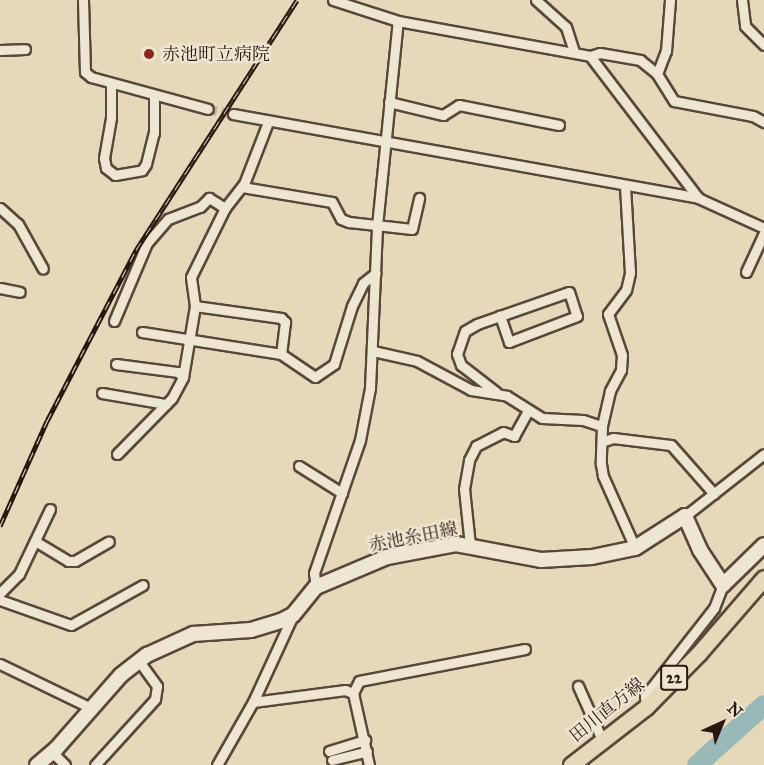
<!DOCTYPE html>
<meta charset="utf-8">
<style>
body{margin:0}
#map{position:relative;width:764px;height:765px;overflow:hidden;background:#e6d9b9;font-family:"IM FELL Great Primer","Noto Serif JP",serif}
div>[style]{position:absolute}
.river>*{height:20px;margin:-10px;padding:0 10px;transform-origin:10px;border-radius:10px;background:#98b9b7}
.street-tunnel>*{height:9px;margin-top:-4.5px;transform-origin:0;background:repeating-linear-gradient(90deg,#c0b297 0 9px,transparent 0 13.5px)}
.roads{filter:drop-shadow(2px 0 #59483a) drop-shadow(-2px 0 #59483a) drop-shadow(0 2px #59483a) drop-shadow(0 -2px #59483a)}
.street>*{height:9px;margin:-4.5px;padding:0 4.5px;transform-origin:4.5px;border-radius:4.5px;background:#efe6d2}
.secondary>*{height:14px;margin:-7px;padding:0 7px;transform-origin:7px;border-radius:7px;background:#efe6d2}
.primary>*{height:15px;margin:-7.5px;padding:0 7.5px;transform-origin:7.5px;border-radius:7.5px;background:#e6d9b9}
.rail>*{height:5px;margin-top:-2.5px;transform-origin:0;background:repeating-linear-gradient(90deg,#efe6d2 0 9px,#2a170f 0 18px);box-sizing:border-box;border-block:2px solid #2a170f}
.dots>*{width:16px;height:16px;translate:-50% -50%;box-sizing:border-box;border:3px solid #efe6d2;border-radius:50%}
span{translate:-50% -50%;white-space:nowrap;text-align:center;line-height:1.15;-webkit-text-stroke:4.5px #efe6d2;paint-order:stroke}
.shield-label span{padding:2px 4px;background:#efe6d2;border:2px solid;border-radius:4px;-webkit-text-stroke-width:0}
.shield-label{font-size:16px;color:#2a170f;font-weight:700}
.poi-label{font-size:18px;color:#2a170f}
.left{translate:0 -50%;text-align:left}
.street-label{font-size:18px;color:#2a170f}
.north{position:absolute;left:692px;top:693px;width:60px;height:60px;-webkit-text-stroke:4px #efe6d2;paint-order:stroke;rotate:44deg;font-size:16px;font-weight:700;line-height:24px;text-align:center;color:#2a170f}
.north::after{content:'';display:block;margin:auto;width:21px;height:27px;background:#2a170f;clip-path:polygon(50% 0,100% 100%,50% 72%,0 100%)}
</style>
<div id="map">
<div class="river">
<div style="left:697px;top:765px;width:90px;rotate:-41.8deg"></div>
</div>
<div class="street-tunnel">
<div style="left:208px;top:109px;width:25px;rotate:11deg"></div>
</div>
<div class="roads">
<div class="street">
<div style="left:83px;top:0;width:72px;rotate:88.4deg"></div>
<div style="left:85px;top:72px;width:8px;rotate:40deg"></div>
<div style="left:91px;top:77px;width:121px;rotate:15.3deg"></div>
<div style="left:333px;top:0;width:68px;rotate:17.9deg"></div>
<div style="left:398px;top:21px;width:195px;rotate:10.3deg"></div>
<div style="left:590px;top:56px;width:178px;rotate:52.7deg"></div>
<div style="left:698px;top:198px;width:72px;rotate:24.4deg"></div>
<div style="left:536px;top:0;width:40px;rotate:42deg"></div>
<div style="left:566px;top:27px;width:25px;rotate:72deg"></div>
<div style="left:742px;top:0;width:26px;rotate:83deg"></div>
<div style="left:745px;top:26px;width:27px;rotate:45deg"></div>
<div style="left:0;top:50px;width:25px;rotate:-2deg"></div>
<div style="left:590px;top:56px;width:10px;rotate:-17deg"></div>
<div style="left:600px;top:53px;width:41px;rotate:9.9deg"></div>
<div style="left:640px;top:60px;width:22px;rotate:39deg"></div>
<div style="left:657px;top:74px;width:32px;rotate:58deg"></div>
<div style="left:674px;top:101px;width:80px;rotate:10.8deg"></div>
<div style="left:753px;top:116px;width:13px;rotate:29deg"></div>
<div style="left:657px;top:74px;width:25px;rotate:-69deg"></div>
<div style="left:666px;top:51px;width:51px;rotate:-85.5deg"></div>
<div style="left:111px;top:83px;width:35px;rotate:90deg"></div>
<div style="left:111px;top:118px;width:41px;rotate:99.9deg"></div>
<div style="left:104px;top:158px;width:10px;rotate:79deg"></div>
<div style="left:106px;top:168px;width:11px;rotate:38deg"></div>
<div style="left:115px;top:175px;width:27px;rotate:-10deg"></div>
<div style="left:142px;top:170px;width:7px;rotate:-56deg"></div>
<div style="left:146px;top:164px;width:32px;rotate:-76deg"></div>
<div style="left:154px;top:133px;width:38px;rotate:-90deg"></div>
<div style="left:389px;top:102px;width:56px;rotate:13.5deg"></div>
<div style="left:443px;top:115px;width:19px;rotate:-32deg"></div>
<div style="left:459px;top:105px;width:102px;rotate:11.3deg"></div>
<div style="left:233px;top:114px;width:473px;rotate:10.2deg"></div>
<div style="left:625px;top:186px;width:87px;rotate:86.7deg"></div>
<div style="left:630px;top:273px;width:17px;rotate:103deg"></div>
<div style="left:626px;top:290px;width:30px;rotate:127deg"></div>
<div style="left:608px;top:314px;width:43px;rotate:71.1deg"></div>
<div style="left:622px;top:355px;width:15px;rotate:94deg"></div>
<div style="left:621px;top:370px;width:24px;rotate:118deg"></div>
<div style="left:610px;top:391px;width:36px;rotate:103deg"></div>
<div style="left:602px;top:426px;width:38px;rotate:92deg"></div>
<div style="left:601px;top:464px;width:12px;rotate:81deg"></div>
<div style="left:603px;top:476px;width:79px;rotate:66deg"></div>
<div style="left:242px;top:187px;width:91px;rotate:9.5deg"></div>
<div style="left:332px;top:202px;width:19px;rotate:62deg"></div>
<div style="left:341px;top:219px;width:9px;rotate:21deg"></div>
<div style="left:349px;top:222px;width:63px;rotate:6.3deg"></div>
<div style="left:412px;top:229px;width:32px;rotate:-77deg"></div>
<div style="left:0;top:208px;width:24px;rotate:42deg"></div>
<div style="left:18px;top:224px;width:51px;rotate:60.9deg"></div>
<div style="left:746px;top:272px;width:43px;rotate:-65.2deg"></div>
<div style="left:0;top:288px;width:20px;rotate:11deg"></div>
<div style="left:195px;top:306px;width:87px;rotate:7.9deg"></div>
<div style="left:281px;top:318px;width:6px;rotate:45deg"></div>
<div style="left:285px;top:322px;width:32px;rotate:97deg"></div>
<div style="left:114px;top:321px;width:85px;rotate:-67.1deg"></div>
<div style="left:147px;top:243px;width:32px;rotate:-49deg"></div>
<div style="left:168px;top:219px;width:34px;rotate:-21deg"></div>
<div style="left:200px;top:207px;width:13px;rotate:-45deg"></div>
<div style="left:209px;top:198px;width:19px;rotate:32deg"></div>
<div style="left:142px;top:332px;width:141px;rotate:9deg"></div>
<div style="left:281px;top:354px;width:41px;rotate:34.1deg"></div>
<div style="left:315px;top:377px;width:23px;rotate:-34deg"></div>
<div style="left:334px;top:364px;width:61px;rotate:-72.8deg"></div>
<div style="left:352px;top:306px;width:25px;rotate:-64deg"></div>
<div style="left:363px;top:283px;width:16px;rotate:-38deg"></div>
<div style="left:373px;top:351px;width:45px;rotate:12.8deg"></div>
<div style="left:417px;top:361px;width:61px;rotate:28.2deg"></div>
<div style="left:471px;top:390px;width:36px;rotate:9deg"></div>
<div style="left:507px;top:396px;width:41px;rotate:32.2deg"></div>
<div style="left:542px;top:418px;width:41px;rotate:2.8deg"></div>
<div style="left:583px;top:420px;width:20px;rotate:18deg"></div>
<div style="left:116px;top:364px;width:63px;rotate:7.4deg"></div>
<div style="left:178px;top:372px;width:7px;rotate:45deg"></div>
<div style="left:496px;top:392px;width:44px;rotate:-142.4deg"></div>
<div style="left:461px;top:365px;width:12px;rotate:-110deg"></div>
<div style="left:457px;top:354px;width:24px;rotate:-71deg"></div>
<div style="left:465px;top:331px;width:14px;rotate:-30deg"></div>
<div style="left:477px;top:324px;width:97px;rotate:-19.2deg"></div>
<div style="left:569px;top:292px;width:25px;rotate:72deg"></div>
<div style="left:577px;top:316px;width:73px;rotate:159.1deg"></div>
<div style="left:509px;top:342px;width:28px;rotate:-109deg"></div>
<div style="left:102px;top:393px;width:65px;rotate:9.8deg"></div>
<div style="left:604px;top:441px;width:9px;rotate:-18deg"></div>
<div style="left:613px;top:438px;width:58px;rotate:6.9deg"></div>
<div style="left:671px;top:445px;width:65px;rotate:48.7deg"></div>
<div style="left:117px;top:454px;width:78px;rotate:-45.5deg"></div>
<div style="left:172px;top:398px;width:24px;rotate:-62deg"></div>
<div style="left:183px;top:377px;width:72px;rotate:-80.4deg"></div>
<div style="left:195px;top:306px;width:29px;rotate:-98deg"></div>
<div style="left:191px;top:277px;width:77px;rotate:-63.8deg"></div>
<div style="left:225px;top:208px;width:31px;rotate:-52deg"></div>
<div style="left:244px;top:184px;width:66px;rotate:-68.8deg"></div>
<div style="left:299px;top:466px;width:51px;rotate:32.1deg"></div>
<div style="left:685px;top:516px;width:100px;rotate:-38.1deg"></div>
<div style="left:35px;top:541px;width:39px;rotate:31deg"></div>
<div style="left:68px;top:561px;width:7px"></div>
<div style="left:75px;top:561px;width:39px;rotate:-30deg"></div>
<div style="left:470px;top:545px;width:56px;rotate:-96.1deg"></div>
<div style="left:464px;top:489px;width:29px;rotate:-80deg"></div>
<div style="left:469px;top:460px;width:16px;rotate:-63deg"></div>
<div style="left:476px;top:446px;width:30px;rotate:-27deg"></div>
<div style="left:503px;top:432px;width:12px;rotate:20deg"></div>
<div style="left:514px;top:436px;width:29px;rotate:-61deg"></div>
<div style="left:316px;top:587px;width:14px;rotate:-98deg"></div>
<div style="left:314px;top:573px;width:141px;rotate:-70.9deg"></div>
<div style="left:360px;top:440px;width:53px;rotate:-79.1deg"></div>
<div style="left:370px;top:388px;width:162px;rotate:-87.5deg"></div>
<div style="left:377px;top:226px;width:206px;rotate:-84.2deg"></div>
<div style="left:0;top:593px;width:27px;rotate:-45deg"></div>
<div style="left:19px;top:574px;width:72px;rotate:-64.5deg"></div>
<div style="left:0;top:600px;width:75px;rotate:19.4deg"></div>
<div style="left:71px;top:625px;width:82px;rotate:-29.1deg"></div>
<div style="left:0;top:664px;width:101px;rotate:25.8deg"></div>
<div style="left:578px;top:686px;width:61px;rotate:65.9deg"></div>
<div style="left:353px;top:693px;width:13px;rotate:-63deg"></div>
<div style="left:359px;top:681px;width:169px;rotate:-10.9deg"></div>
<div style="left:253px;top:702px;width:93px;rotate:-7.4deg"></div>
<div style="left:345px;top:690px;width:9px;rotate:21deg"></div>
<div style="left:353px;top:693px;width:74px;rotate:77.5deg"></div>
<div style="left:646px;top:707px;width:11px;rotate:-95deg"></div>
<div style="left:645px;top:696px;width:112px;rotate:-51.9deg"></div>
<div style="left:714px;top:608px;width:25px;rotate:-69deg"></div>
<div style="left:329px;top:751px;width:38px;rotate:-17deg"></div>
<div style="left:53px;top:753px;width:17px;rotate:45deg"></div>
<div style="left:332px;top:760px;width:36px;rotate:-14deg"></div>
<div style="left:95px;top:765px;width:89px;rotate:-47.7deg"></div>
<div style="left:155px;top:699px;width:13px;rotate:-81deg"></div>
<div style="left:157px;top:686px;width:31px;rotate:-126deg"></div>
<div style="left:217px;top:765px;width:73px;rotate:-60.3deg"></div>
<div style="left:253px;top:702px;width:96px;rotate:-65.3deg"></div>
</div>
<div class="secondary">
<div style="left:37px;top:765px;width:25px;rotate:-40deg"></div>
<div style="left:56px;top:749px;width:98px;rotate:-48.7deg"></div>
<div style="left:121px;top:675px;width:33px;rotate:-38deg"></div>
<div style="left:147px;top:655px;width:51px;rotate:-24.5deg"></div>
<div style="left:193px;top:634px;width:58px;rotate:-3.9deg"></div>
<div style="left:251px;top:630px;width:31px;rotate:-17deg"></div>
<div style="left:281px;top:621px;width:13px;rotate:-27deg"></div>
<div style="left:293px;top:615px;width:36px;rotate:-51deg"></div>
<div style="left:316px;top:587px;width:77px;rotate:-22.9deg"></div>
<div style="left:387px;top:557px;width:70px;rotate:-10.7deg"></div>
<div style="left:456px;top:544px;width:86px;rotate:10.7deg"></div>
<div style="left:541px;top:560px;width:51px;rotate:-3.4deg"></div>
<div style="left:592px;top:557px;width:44px;rotate:-11.8deg"></div>
<div style="left:635px;top:548px;width:59px;rotate:-32.6deg"></div>
<div style="left:685px;top:516px;width:37px;rotate:66deg"></div>
<div style="left:700px;top:550px;width:42px;rotate:56.7deg"></div>
<div style="left:723px;top:585px;width:57px;rotate:-44.3deg"></div>
</div>
<div class="primary">
<div style="left:571px;top:765px;width:95px;rotate:-37.7deg"></div>
<div style="left:646px;top:707px;width:76px;rotate:-45.5deg"></div>
<div style="left:699px;top:653px;width:99px;rotate:-49.1deg"></div>
</div>
</div>
<div class="rail">
<div style="left:0;top:526px;width:115px;rotate:-65.9deg"></div>
<div style="left:47px;top:421px;width:193px;rotate:-62.5deg"></div>
<div style="left:136px;top:250px;width:297px;rotate:-57.2deg"></div>
</div>
<div class="dots">
<div style="left:149px;top:54px;background:#8f2418"></div>
</div>
<div class="shield-label">
<span style="left:674px;top:678px">22</span>
</div>
<div class="poi-label">
<span class="left" style="left:162px;top:54px">赤池町立病院</span>
</div>
<div class="street-label">
<span style="left:413px;top:537px;rotate:-11deg">赤池糸田線</span>
<span style="left:607px;top:710px;rotate:-39deg">田川直方線</span>
</div>
<div class="north">N</div>
</div>
